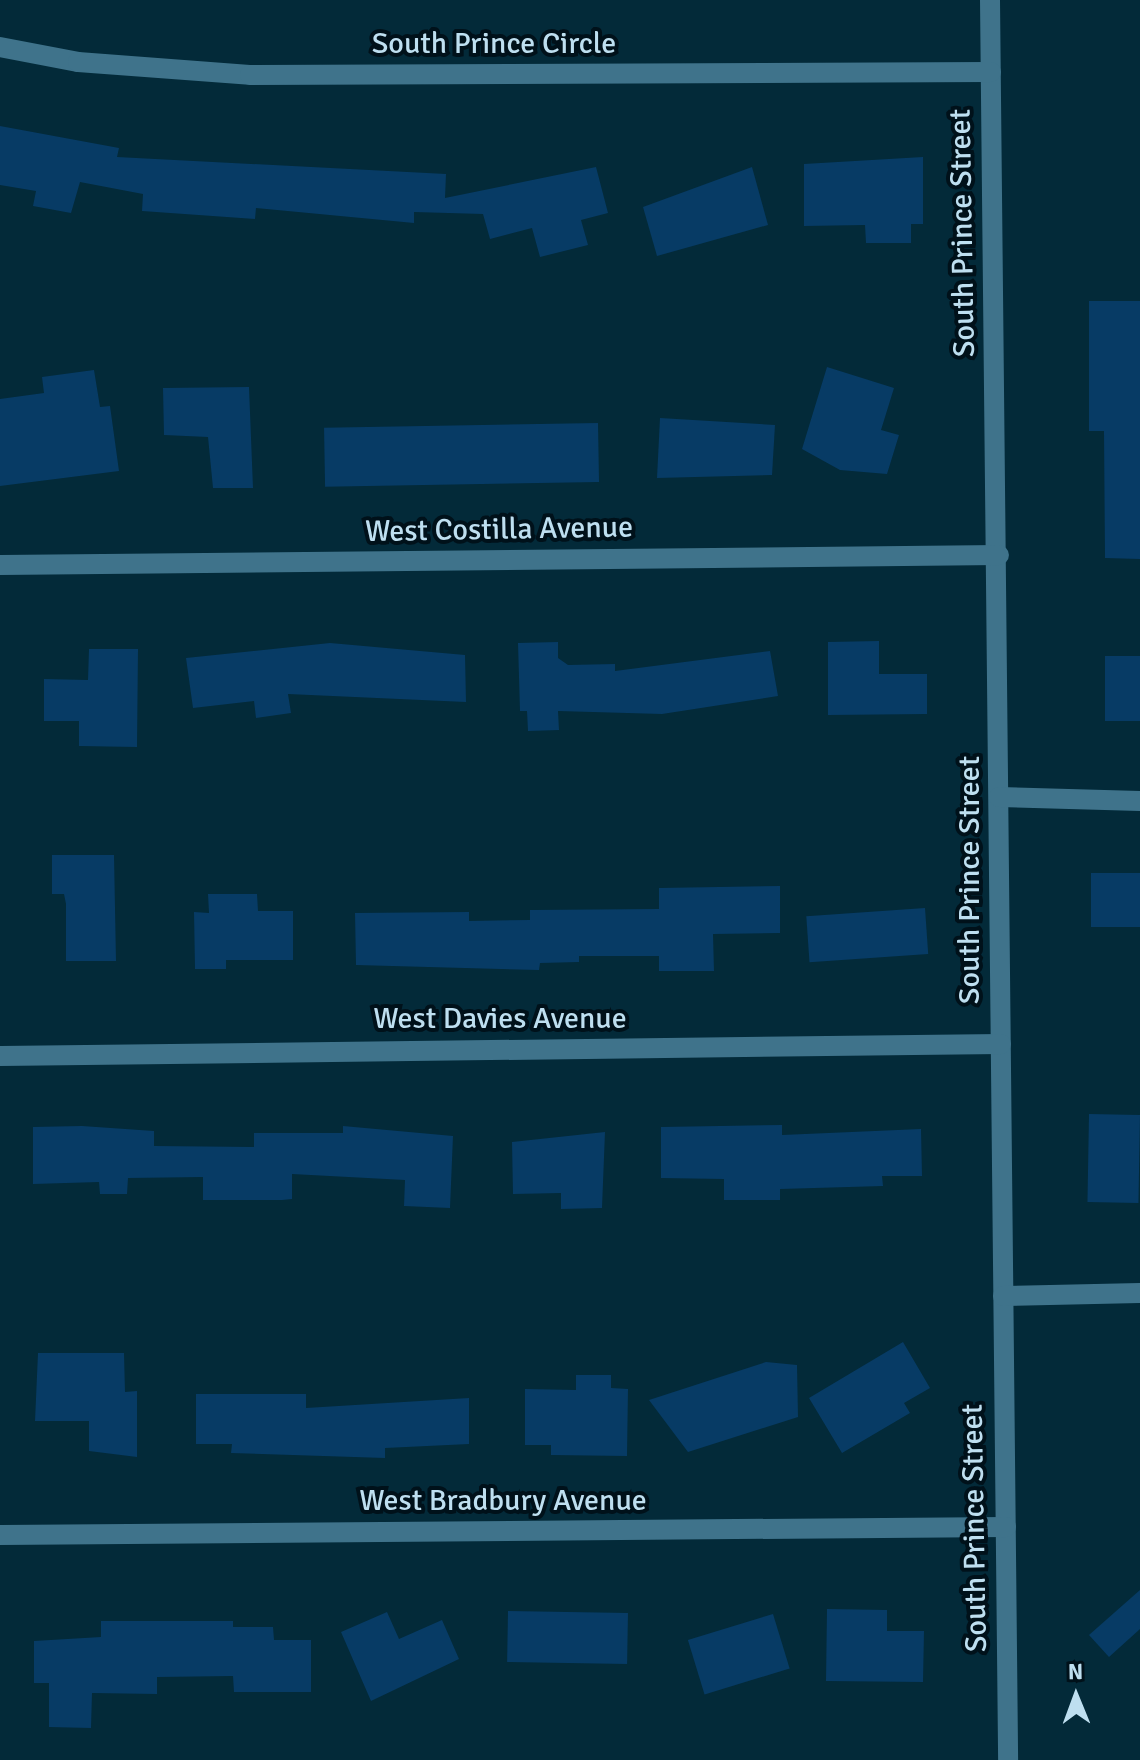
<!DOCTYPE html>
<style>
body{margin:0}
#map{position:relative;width:1140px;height:1760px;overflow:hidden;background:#032a39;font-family:Signika,sans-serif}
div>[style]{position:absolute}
.building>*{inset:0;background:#073b65;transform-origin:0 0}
.minor>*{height:20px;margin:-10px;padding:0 10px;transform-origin:10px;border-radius:10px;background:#3f738b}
span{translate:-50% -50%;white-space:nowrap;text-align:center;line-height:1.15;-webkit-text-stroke:8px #00111a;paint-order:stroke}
.street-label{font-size:30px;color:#bedff0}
.north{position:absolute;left:1036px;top:1656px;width:80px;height:80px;-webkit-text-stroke:6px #00111a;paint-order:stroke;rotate:359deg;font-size:22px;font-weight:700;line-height:32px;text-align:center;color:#bedff0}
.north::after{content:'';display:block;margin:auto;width:28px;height:36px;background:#bedff0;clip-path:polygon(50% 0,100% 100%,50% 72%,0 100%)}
</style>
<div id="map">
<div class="building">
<div style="clip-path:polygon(0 126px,119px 148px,117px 157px,446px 174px,445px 198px,596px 167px,608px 213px,581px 220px,588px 245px,540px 257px,532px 228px,490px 239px,483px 214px,414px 212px,414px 223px,256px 208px,255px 219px,142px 211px,143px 194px,80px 182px,71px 213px,33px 206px,36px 191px,0 185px)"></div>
<div style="clip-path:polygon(923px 157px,923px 224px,911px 224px,911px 243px,866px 243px,865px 225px,804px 226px,804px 164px)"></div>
<div style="clip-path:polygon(752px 167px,768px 225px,657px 256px,643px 207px)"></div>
<div style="clip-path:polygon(1089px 301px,1140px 301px,1140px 559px,1105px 558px,1104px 431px,1089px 431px)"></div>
<div style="clip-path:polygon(827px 367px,894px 388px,881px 430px,899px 435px,887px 474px,840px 470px,802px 449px)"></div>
<div style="clip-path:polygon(94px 370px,100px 407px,110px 406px,119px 471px,0 486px,0 399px,44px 393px,42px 377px)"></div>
<div style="clip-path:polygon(249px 387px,253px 488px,213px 488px,208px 437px,164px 435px,163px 388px)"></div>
<div style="clip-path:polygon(660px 418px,775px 425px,772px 475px,657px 478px)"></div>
<div style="left:598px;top:423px;width:59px;height:274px;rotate:89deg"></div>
<div style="clip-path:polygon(879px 641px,879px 674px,927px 674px,927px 714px,828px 715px,828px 642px)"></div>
<div style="clip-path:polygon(558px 642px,558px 658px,568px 665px,615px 664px,615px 671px,770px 651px,778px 696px,662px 714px,558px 711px,559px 730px,528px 731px,527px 711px,520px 711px,518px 643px)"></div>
<div style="clip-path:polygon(330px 643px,465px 655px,466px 702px,288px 694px,291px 713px,256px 718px,254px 701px,193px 708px,186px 658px)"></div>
<div style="clip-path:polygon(89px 649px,138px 649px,137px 747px,79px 746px,79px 721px,44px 721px,44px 679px,88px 680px)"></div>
<div style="left:1105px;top:656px;width:35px;height:65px"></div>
<div style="clip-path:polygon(52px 855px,114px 855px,116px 961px,66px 961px,66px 904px,64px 894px,52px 894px)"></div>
<div style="left:1091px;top:873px;width:49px;height:54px"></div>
<div style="clip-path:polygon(780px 886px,780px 933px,713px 934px,714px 971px,659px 971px,659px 956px,579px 956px,579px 962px,540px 963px,539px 970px,356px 965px,355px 913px,469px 912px,469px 921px,530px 920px,530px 910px,659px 909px,659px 888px)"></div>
<div style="clip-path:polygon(208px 894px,257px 894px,258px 911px,293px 911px,293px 960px,226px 960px,226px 969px,195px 969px,194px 912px,209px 913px)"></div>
<div style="left:925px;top:908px;width:46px;height:119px;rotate:86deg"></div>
<div style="left:1089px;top:1114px;width:51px;height:88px;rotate:1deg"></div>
<div style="clip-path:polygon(782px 1125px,782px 1135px,921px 1129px,922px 1176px,882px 1176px,883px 1186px,780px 1189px,780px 1200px,724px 1200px,724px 1179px,661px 1178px,661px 1127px)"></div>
<div style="clip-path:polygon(82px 1126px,154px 1131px,154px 1146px,254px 1147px,254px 1133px,343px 1133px,343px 1126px,453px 1136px,450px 1208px,404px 1206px,405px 1180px,292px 1174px,292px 1199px,282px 1200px,203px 1200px,203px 1177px,128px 1178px,127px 1194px,100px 1194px,99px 1182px,33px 1184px,33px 1127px)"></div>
<div style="clip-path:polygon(605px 1132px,602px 1208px,561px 1209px,561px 1193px,513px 1194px,512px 1142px)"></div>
<div style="clip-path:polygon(903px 1342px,930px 1388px,904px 1403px,910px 1413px,842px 1453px,809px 1398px)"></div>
<div style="clip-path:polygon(38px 1353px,124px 1353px,125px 1392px,137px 1391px,137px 1457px,89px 1451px,89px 1421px,35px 1421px)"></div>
<div style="clip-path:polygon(766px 1362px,797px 1365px,798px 1417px,688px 1452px,649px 1400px)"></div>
<div style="clip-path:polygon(576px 1375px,611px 1375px,611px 1388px,628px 1389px,627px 1456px,551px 1455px,551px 1445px,525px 1445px,525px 1389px,576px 1390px)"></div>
<div style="clip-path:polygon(196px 1394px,306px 1394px,306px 1408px,469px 1398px,469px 1444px,385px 1448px,385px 1458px,231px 1453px,232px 1444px,196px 1444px)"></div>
<div style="clip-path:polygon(1140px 1590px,1140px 1629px,1109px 1657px,1089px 1635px)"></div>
<div style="clip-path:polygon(827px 1609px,887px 1610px,887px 1631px,924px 1631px,923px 1682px,826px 1681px)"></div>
<div style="left:508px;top:1611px;width:120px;height:51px;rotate:1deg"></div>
<div style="clip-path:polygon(387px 1612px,399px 1639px,442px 1620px,459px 1659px,371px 1701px,341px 1632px)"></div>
<div style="left:773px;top:1614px;width:57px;height:89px;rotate:73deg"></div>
<div style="clip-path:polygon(101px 1621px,233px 1621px,233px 1627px,273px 1627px,274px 1640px,311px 1640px,311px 1692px,234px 1692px,233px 1676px,157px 1677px,157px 1694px,92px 1693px,91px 1728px,49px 1727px,49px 1683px,34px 1683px,34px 1641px,101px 1637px)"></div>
</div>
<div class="minor">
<div style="left:990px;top:0;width:1760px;rotate:89.41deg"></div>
<div style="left:0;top:47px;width:79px;rotate:10.9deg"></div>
<div style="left:78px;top:62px;width:172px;rotate:4.3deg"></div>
<div style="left:250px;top:75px;width:741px;rotate:-0.23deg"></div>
<div style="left:0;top:565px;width:999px;rotate:-0.57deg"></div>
<div style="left:999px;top:797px;width:141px;rotate:1.6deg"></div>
<div style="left:0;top:1056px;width:1001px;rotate:-0.69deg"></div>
<div style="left:1003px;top:1296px;width:137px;rotate:-1.3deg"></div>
<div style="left:0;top:1535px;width:1006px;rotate:-0.46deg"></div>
</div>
<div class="street-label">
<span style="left:494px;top:44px">South Prince Circle</span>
<span style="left:963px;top:233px;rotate:-91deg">South Prince Street</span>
<span style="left:499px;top:530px;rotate:-1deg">West Costilla Avenue</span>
<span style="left:970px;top:880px;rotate:-90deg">South Prince Street</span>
<span style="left:500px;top:1019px">West Davies Avenue</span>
<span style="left:503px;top:1501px">West Bradbury Avenue</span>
<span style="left:975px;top:1528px;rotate:-91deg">South Prince Street</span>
</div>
<div class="north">N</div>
</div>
